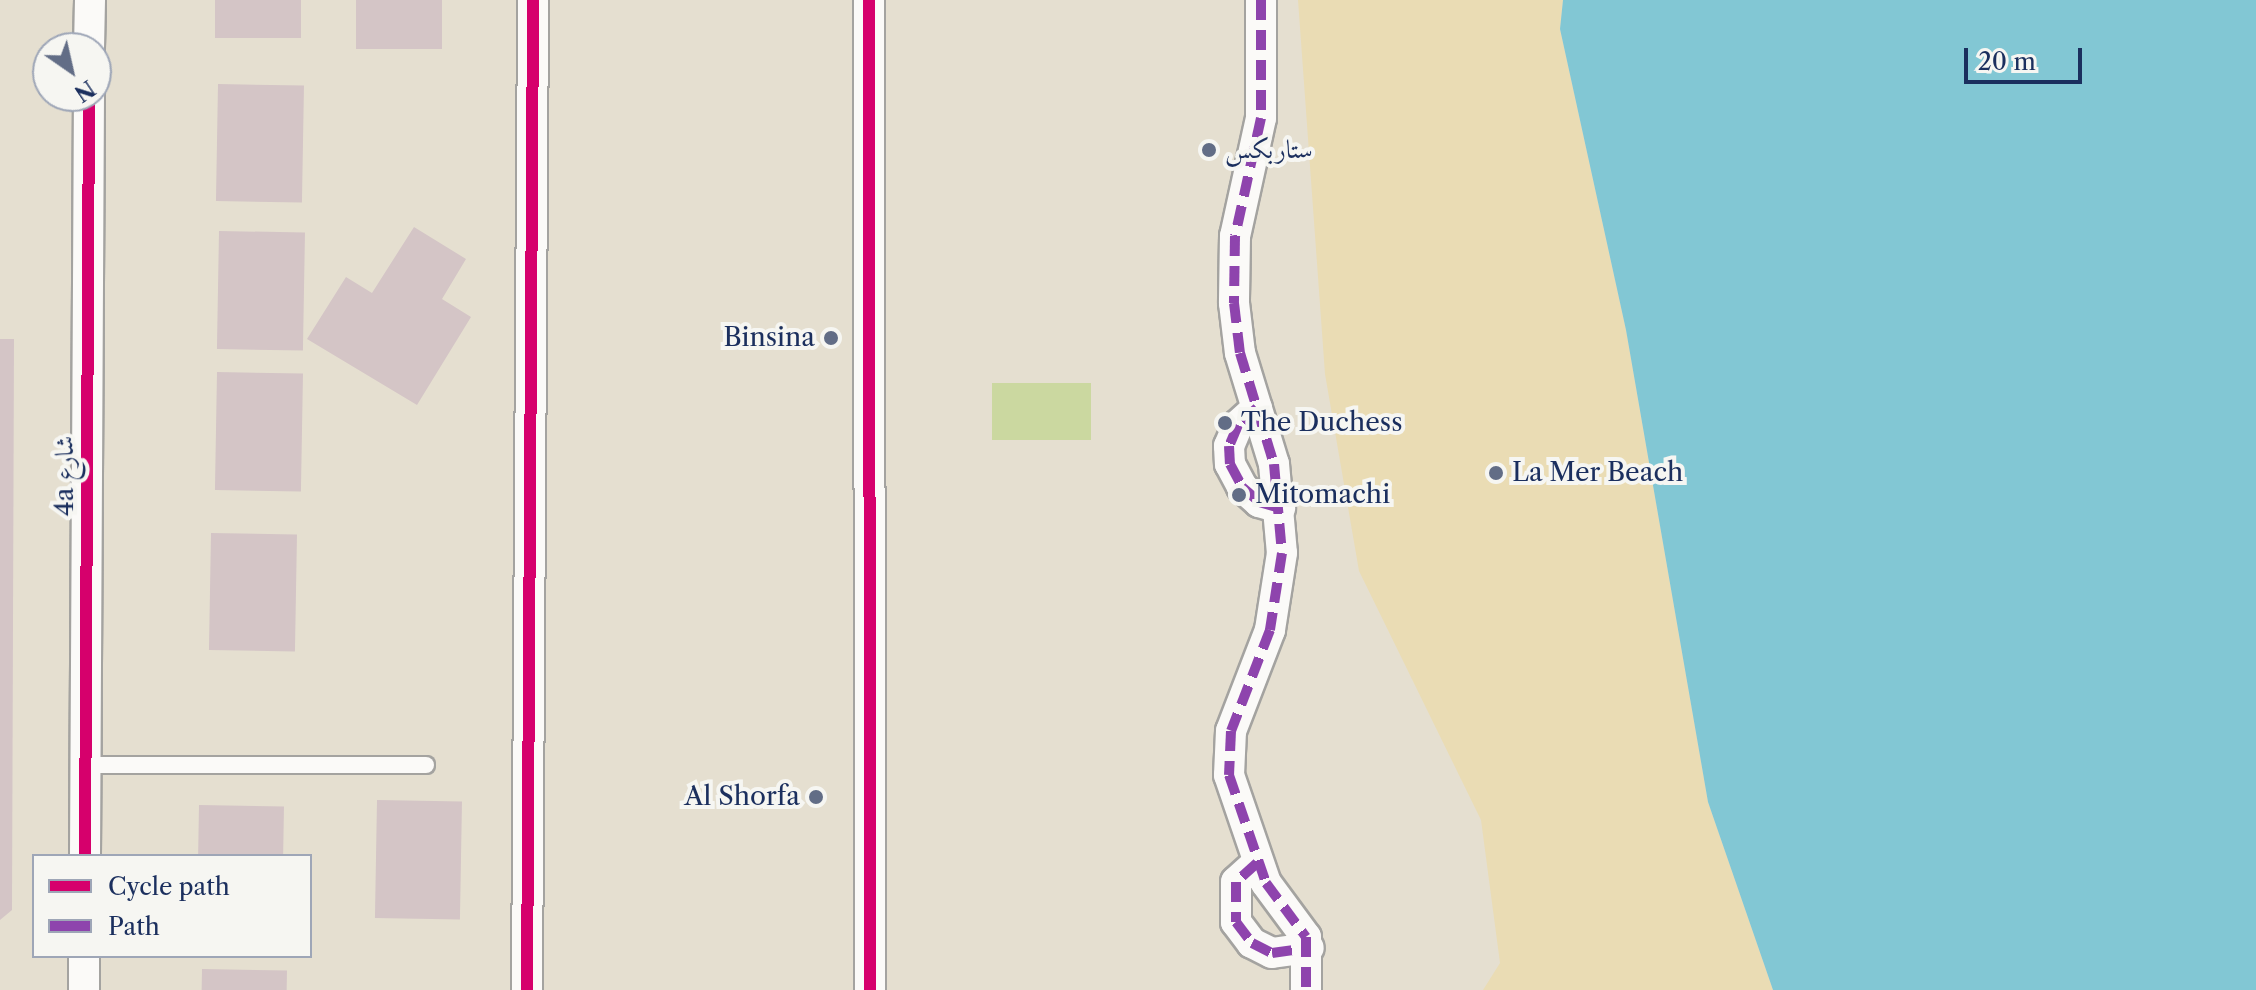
<!DOCTYPE html>
<meta charset="utf-8">
<style>
body{margin:0}
#map{position:relative;width:2256px;height:990px;overflow:hidden;background:#e5dfd0;font-family:"Libre Caslon Text",Amiri,serif}
div>[style]{position:absolute}
.green>*{inset:0;background:#cbd8a0;transform-origin:0 0}
.sand>*{inset:0;background:#eadcb4}
.water>*{inset:0;background:#82c7d4}
.building>*{inset:0;background:#d4c5c6;transform-origin:0 0}
.roads{filter:drop-shadow(2px 0 #a4a3a0) drop-shadow(-2px 0 #a4a3a0) drop-shadow(0 2px #a4a3a0) drop-shadow(0 -2px #a4a3a0)}
.lane>*{height:16px;margin:-8px;padding:0 8px;transform-origin:8px;border-radius:8px;background:#fbfaf8}
.street>*{height:30px;margin:-15px;padding:0 15px;transform-origin:15px;border-radius:15px;background:#fbfaf8}
.quiet>*{height:10px;margin-top:-5px;transform-origin:0;background:repeating-linear-gradient(90deg,#8e44ad 0 20px,transparent 0 30px)}
.cycleway>*{height:12px;margin:-6px;padding:0 6px;transform-origin:6px;border-radius:6px;background:#d6006c}
.dots>*{width:22px;height:22px;translate:-50% -50%;box-sizing:border-box;border:4px solid #f6f6f2;border-radius:50%}
span{translate:-50% -50%;white-space:nowrap;text-align:center;line-height:1.15;-webkit-text-stroke:8px #f6f6f2;paint-order:stroke}
.poi-label{font-size:26px;color:#1b2f5e}
.left{translate:0 -50%;text-align:left}
.right{translate:-100% -50%;text-align:right}
.street-label{font-size:26px;color:#1b2f5e}
.legend{position:absolute;left:32px;top:854px;width:280px;height:104px;box-sizing:border-box;background:#f6f6f2;border:2px solid #9ea6b7;margin:0;padding:10px 14px;list-style:none;font-size:24px;color:#1b2f5e}
.legend li{display:flex;align-items:center;gap:16px;height:40px}
.legend b{width:40px;border:2px solid #9ea6b7}
.north{position:absolute;left:32px;top:32px;width:80px;height:80px;box-sizing:border-box;background:#f6f6f2;border:2px solid #9ea6b7;border-radius:50%;rotate:146deg;font-size:22px;font-weight:700;line-height:32px;text-align:center;color:#1b2f5e}
.north::after{content:'';display:block;margin:auto;width:28px;height:36px;background:#626d86;clip-path:polygon(50% 0,100% 100%,50% 72%,0 100%)}
.scale{position:absolute;left:1964px;top:48px;width:118px;height:36px;box-sizing:border-box;border:4px solid #1b2f5e;border-top:0;padding-left:10px;font-size:24px;line-height:28px;white-space:nowrap;color:#1b2f5e;-webkit-text-stroke:6px #f6f6f2;paint-order:stroke}
</style>
<div id="map">
<div class="green">
<div style="left:992px;top:383px;width:99px;height:57px"></div>
</div>
<div class="sand">
<div style="clip-path:polygon(1298px 0,1563px 0,1560px 29px,1626px 330px,1708px 802px,1773px 990px,1483px 990px,1500px 963px,1481px 820px,1359px 571px,1325px 374px)"></div>
</div>
<div class="water">
<div style="clip-path:polygon(1563px 0,2256px 0,2256px 990px,1773px 990px,1708px 802px,1626px 330px,1560px 29px)"></div>
</div>
<div class="building">
<div style="left:215px;top:0;width:86px;height:38px"></div>
<div style="left:356px;top:0;width:86px;height:49px"></div>
<div style="left:218px;top:84px;width:86px;height:117px;rotate:1deg"></div>
<div style="clip-path:polygon(414px 227px,466px 259px,442px 299px,471px 317px,417px 405px,307px 339px,346px 277px,372px 293px)"></div>
<div style="left:219px;top:231px;width:86px;height:118px;rotate:1deg"></div>
<div style="clip-path:polygon(0 339px,14px 339px,12px 910px,0 920px)"></div>
<div style="left:217px;top:372px;width:86px;height:118px;rotate:1deg"></div>
<div style="left:211px;top:533px;width:86px;height:117px;rotate:1deg"></div>
<div style="left:377px;top:800px;width:85px;height:118px;rotate:1deg"></div>
<div style="left:199px;top:805px;width:85px;height:51px;rotate:1deg"></div>
<div style="left:202px;top:969px;width:85px;height:21px;rotate:1deg"></div>
</div>
<div class="roads">
<div class="lane">
<div style="left:86px;top:765px;width:340px"></div>
</div>
<div class="street">
<div style="left:869px;top:0;width:990px;rotate:89.94deg"></div>
<div style="left:1261px;top:0;width:118px;rotate:90deg"></div>
<div style="left:1261px;top:118px;width:121px;rotate:102.4deg"></div>
<div style="left:1235px;top:236px;width:67px;rotate:90.9deg"></div>
<div style="left:1234px;top:303px;width:50px;rotate:83.2deg"></div>
<div style="left:1240px;top:353px;width:116px;rotate:73deg"></div>
<div style="left:1274px;top:464px;width:89px;rotate:84.9deg"></div>
<div style="left:1282px;top:553px;width:78px;rotate:98.9deg"></div>
<div style="left:1270px;top:630px;width:108px;rotate:111.1deg"></div>
<div style="left:1231px;top:731px;width:44px;rotate:92.6deg"></div>
<div style="left:1229px;top:775px;width:114px;rotate:71.1deg"></div>
<div style="left:1266px;top:883px;width:67px;rotate:53.5deg"></div>
<div style="left:1306px;top:937px;width:53px;rotate:90deg"></div>
<div style="left:89px;top:48px;width:48px;rotate:-88.8deg"></div>
<div style="left:1257px;top:408px;width:25px;rotate:138deg"></div>
<div style="left:1238px;top:425px;width:23px;rotate:113deg"></div>
<div style="left:1229px;top:446px;width:18px;rotate:87deg"></div>
<div style="left:1230px;top:464px;width:26px;rotate:62deg"></div>
<div style="left:1242px;top:487px;width:23px;rotate:41deg"></div>
<div style="left:1259px;top:502px;width:22px;rotate:16deg"></div>
<div style="left:85px;top:856px;width:760px;rotate:-89.7deg"></div>
<div style="left:1257px;top:863px;width:28px;rotate:138deg"></div>
<div style="left:1236px;top:882px;width:40px;rotate:90deg"></div>
<div style="left:1236px;top:922px;width:26px;rotate:53deg"></div>
<div style="left:1252px;top:943px;width:22px;rotate:27deg"></div>
<div style="left:1272px;top:953px;width:37px;rotate:-8deg"></div>
<div style="left:84px;top:990px;width:34px;rotate:-90deg"></div>
<div style="left:527px;top:990px;width:990px;rotate:-89.65deg"></div>
</div>
</div>
<div class="quiet">
<div style="left:1261px;top:0;width:118px;rotate:90deg"></div>
<div style="left:1261px;top:118px;width:121px;rotate:102.4deg"></div>
<div style="left:1235px;top:236px;width:67px;rotate:90.9deg"></div>
<div style="left:1234px;top:303px;width:50px;rotate:83.2deg"></div>
<div style="left:1240px;top:353px;width:116px;rotate:73deg"></div>
<div style="left:1274px;top:464px;width:89px;rotate:84.9deg"></div>
<div style="left:1282px;top:553px;width:78px;rotate:98.9deg"></div>
<div style="left:1270px;top:630px;width:108px;rotate:111.1deg"></div>
<div style="left:1231px;top:731px;width:44px;rotate:92.6deg"></div>
<div style="left:1229px;top:775px;width:114px;rotate:71.1deg"></div>
<div style="left:1266px;top:883px;width:67px;rotate:53.5deg"></div>
<div style="left:1306px;top:937px;width:53px;rotate:90deg"></div>
<div style="left:1257px;top:408px;width:25px;rotate:138deg"></div>
<div style="left:1238px;top:425px;width:23px;rotate:113deg"></div>
<div style="left:1229px;top:446px;width:18px;rotate:87deg"></div>
<div style="left:1230px;top:464px;width:26px;rotate:62deg"></div>
<div style="left:1242px;top:487px;width:23px;rotate:41deg"></div>
<div style="left:1259px;top:502px;width:22px;rotate:16deg"></div>
<div style="left:1257px;top:863px;width:28px;rotate:138deg"></div>
<div style="left:1236px;top:882px;width:40px;rotate:90deg"></div>
<div style="left:1236px;top:922px;width:26px;rotate:53deg"></div>
<div style="left:1252px;top:943px;width:22px;rotate:27deg"></div>
<div style="left:1272px;top:953px;width:37px;rotate:-8deg"></div>
</div>
<div class="cycleway">
<div style="left:869px;top:0;width:990px;rotate:89.94deg"></div>
<div style="left:85px;top:856px;width:760px;rotate:-89.7deg"></div>
<div style="left:527px;top:990px;width:990px;rotate:-89.65deg"></div>
</div>
<div class="dots">
<div style="left:1209px;top:150px;background:#626d86"></div>
<div style="left:831px;top:338px;background:#626d86"></div>
<div style="left:1225px;top:423px;background:#626d86"></div>
<div style="left:1496px;top:473px;background:#626d86"></div>
<div style="left:1239px;top:495px;background:#626d86"></div>
<div style="left:816px;top:797px;background:#626d86"></div>
</div>
<div class="poi-label">
<span class="left" style="left:1225px;top:150px">ستاربكس</span>
<span class="right" style="left:815px;top:338px">Binsina</span>
<span class="left" style="left:1241px;top:423px">The Duchess</span>
<span class="left" style="left:1512px;top:473px">La Mer Beach</span>
<span class="left" style="left:1255px;top:495px">Mitomachi</span>
<span class="right" style="left:800px;top:797px">Al Shorfa</span>
</div>
<div class="street-label">
<span style="left:65px;top:476px;rotate:-90deg">4a شارع</span>
</div>
<ul class="legend">
<li><b style="height:10px;background:#d6006c"></b>Cycle path</li>
<li><b style="height:10px;background:#8e44ad"></b>Path</li>
</ul>
<div class="north">N</div>
<div class="scale">20 m</div>
</div>
